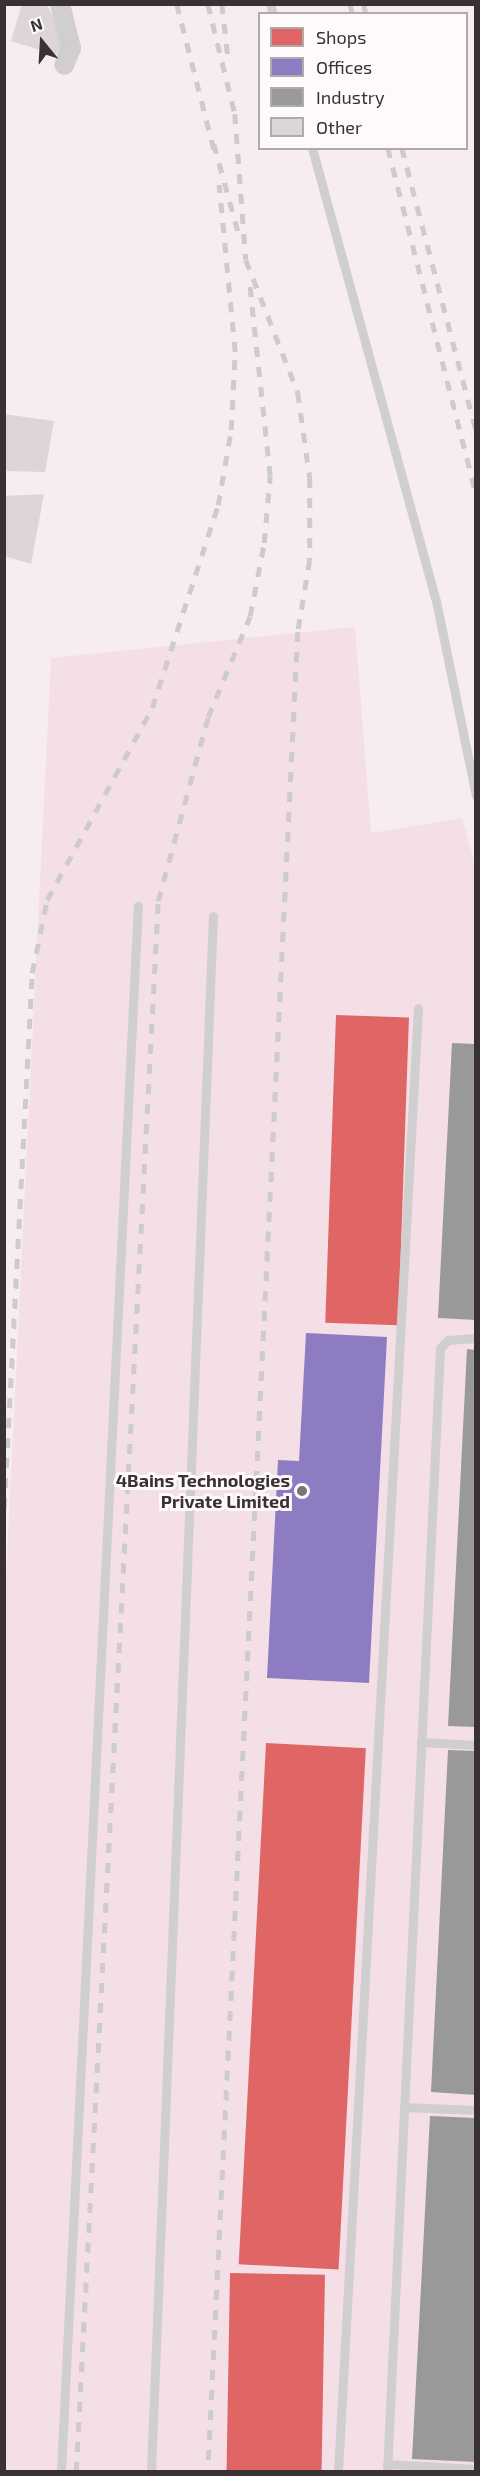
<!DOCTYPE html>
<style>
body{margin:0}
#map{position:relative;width:480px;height:2476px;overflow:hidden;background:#f7ecf0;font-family:"Exo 2",sans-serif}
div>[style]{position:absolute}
.built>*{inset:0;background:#f4dfe6}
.shops>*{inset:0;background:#e06666;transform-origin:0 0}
.offices>*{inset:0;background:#8e7cc3}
.industry>*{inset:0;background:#999}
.building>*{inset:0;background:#ded5d8}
.lane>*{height:9px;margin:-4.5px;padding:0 4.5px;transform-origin:4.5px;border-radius:4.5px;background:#d1cecf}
.street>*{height:20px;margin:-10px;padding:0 10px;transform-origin:10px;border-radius:10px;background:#d1cecf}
.rail>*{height:4.5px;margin-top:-2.25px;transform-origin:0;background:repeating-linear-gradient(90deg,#cdcbcb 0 10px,transparent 0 20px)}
.dots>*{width:16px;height:16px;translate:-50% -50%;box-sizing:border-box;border:3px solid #fefafb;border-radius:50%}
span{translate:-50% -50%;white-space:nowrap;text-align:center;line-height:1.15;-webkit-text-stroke:6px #fefafb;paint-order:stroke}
.poi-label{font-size:18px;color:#393134;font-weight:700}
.right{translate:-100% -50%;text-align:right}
.frame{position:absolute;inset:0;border:6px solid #393134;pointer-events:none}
.legend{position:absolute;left:258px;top:12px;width:210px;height:138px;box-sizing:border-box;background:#fefafb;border:2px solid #afaaab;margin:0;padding:8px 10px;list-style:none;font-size:18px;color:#393134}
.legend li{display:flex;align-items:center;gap:12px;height:30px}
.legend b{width:30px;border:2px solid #afaaab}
.north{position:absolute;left:12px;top:12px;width:60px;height:60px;-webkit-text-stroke:4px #fefafb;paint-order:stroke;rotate:342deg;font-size:16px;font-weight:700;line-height:24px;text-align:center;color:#393134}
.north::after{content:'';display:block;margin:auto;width:21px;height:27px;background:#393134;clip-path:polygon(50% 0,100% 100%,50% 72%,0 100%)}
</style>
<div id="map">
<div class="built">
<div style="clip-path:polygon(355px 627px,371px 833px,462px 818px,475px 865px,475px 2471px,5px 2472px,5px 1598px,51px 658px)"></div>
</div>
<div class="shops">
<div style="left:336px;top:1015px;width:73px;height:308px;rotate:2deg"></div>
<div style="left:266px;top:1743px;width:100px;height:522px;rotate:3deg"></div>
<div style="left:230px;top:2273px;width:95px;height:199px;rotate:1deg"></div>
</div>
<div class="offices">
<div style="clip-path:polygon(306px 1333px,387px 1337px,369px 1683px,267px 1678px,278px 1460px,299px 1461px)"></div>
</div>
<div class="industry">
<div style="clip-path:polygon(452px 1043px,476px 1044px,476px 1320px,438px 1318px)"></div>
<div style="clip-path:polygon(467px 1349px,476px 1350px,476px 1727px,448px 1726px)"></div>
<div style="clip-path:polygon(448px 1750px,476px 1751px,476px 2095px,431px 2092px)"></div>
<div style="clip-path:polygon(430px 2116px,476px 2118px,476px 2462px,412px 2459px)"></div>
</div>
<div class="building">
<div style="clip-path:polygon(22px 4px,46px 4px,66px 37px,60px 56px,11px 41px)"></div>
<div style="clip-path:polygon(4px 414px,54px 421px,45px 472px,4px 471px)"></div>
<div style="clip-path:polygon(44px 494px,31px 564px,4px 556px,4px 496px)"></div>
</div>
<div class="lane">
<div style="left:270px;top:4px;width:10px;rotate:73deg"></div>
<div style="left:312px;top:148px;width:470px;rotate:74.7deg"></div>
<div style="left:436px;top:601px;width:199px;rotate:78.4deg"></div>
<div style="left:421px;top:1742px;width:55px;rotate:3.1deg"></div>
<div style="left:404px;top:2107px;width:72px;rotate:2.4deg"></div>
<div style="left:387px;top:2464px;width:89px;rotate:3.2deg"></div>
<div style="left:61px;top:2472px;width:1568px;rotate:-87.19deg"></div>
<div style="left:151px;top:2472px;width:1557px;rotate:-87.72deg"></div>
<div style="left:338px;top:2472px;width:1466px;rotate:-86.87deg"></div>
<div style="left:387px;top:2472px;width:1125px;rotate:-87.3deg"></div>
<div style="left:440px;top:1348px;width:11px;rotate:-45deg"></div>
<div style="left:448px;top:1340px;width:28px;rotate:-4deg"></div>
</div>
<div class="street">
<div style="left:60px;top:4px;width:45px;rotate:76deg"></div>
<div style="left:71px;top:48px;width:18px;rotate:112deg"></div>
</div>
<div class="rail">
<div style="left:177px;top:4px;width:154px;rotate:75.7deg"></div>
<div style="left:208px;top:4px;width:113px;rotate:76.2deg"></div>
<div style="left:235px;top:114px;width:146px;rotate:85.7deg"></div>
<div style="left:246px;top:260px;width:143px;rotate:68.6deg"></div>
<div style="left:298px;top:393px;width:86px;rotate:82deg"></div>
<div style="left:310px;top:478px;width:82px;rotate:90deg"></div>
<div style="left:310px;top:560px;width:73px;rotate:99.5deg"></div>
<div style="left:298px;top:632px;width:1842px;rotate:92.8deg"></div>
<div style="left:222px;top:4px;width:53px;rotate:83.5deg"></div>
<div style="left:350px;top:4px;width:10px;rotate:73deg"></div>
<div style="left:364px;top:4px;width:10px;rotate:79deg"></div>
<div style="left:214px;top:144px;width:90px;rotate:74.6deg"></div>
<div style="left:388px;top:148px;width:355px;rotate:75.7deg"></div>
<div style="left:402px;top:148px;width:293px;rotate:75.3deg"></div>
<div style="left:4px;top:1508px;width:536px;rotate:-87deg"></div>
<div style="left:32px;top:973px;width:75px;rotate:-78.4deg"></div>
<div style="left:47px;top:900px;width:219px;rotate:-61.3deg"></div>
<div style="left:152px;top:708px;width:213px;rotate:-72deg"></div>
<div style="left:218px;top:505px;width:76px;rotate:-80.2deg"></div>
<div style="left:231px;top:430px;width:78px;rotate:-87.1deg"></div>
<div style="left:235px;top:352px;width:168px;rotate:-95.5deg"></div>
<div style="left:76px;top:2472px;width:1573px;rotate:-87.01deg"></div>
<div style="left:158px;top:901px;width:191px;rotate:-74.8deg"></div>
<div style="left:208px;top:717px;width:109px;rotate:-67.4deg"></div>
<div style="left:250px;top:616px;width:74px;rotate:-79.1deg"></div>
<div style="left:264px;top:543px;width:67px;rotate:-84.9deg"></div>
<div style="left:270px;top:476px;width:196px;rotate:-96.1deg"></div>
</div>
<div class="dots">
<div style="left:302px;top:1491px;background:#7c7276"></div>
</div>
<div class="poi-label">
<span class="right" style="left:290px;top:1491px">4Bains Technologies<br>Private Limited</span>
</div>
<div class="frame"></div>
<ul class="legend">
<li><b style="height:16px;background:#e06666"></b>Shops</li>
<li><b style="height:16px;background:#8e7cc3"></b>Offices</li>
<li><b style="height:16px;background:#999"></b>Industry</li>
<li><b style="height:16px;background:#ded5d8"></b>Other</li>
</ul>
<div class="north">N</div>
</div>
